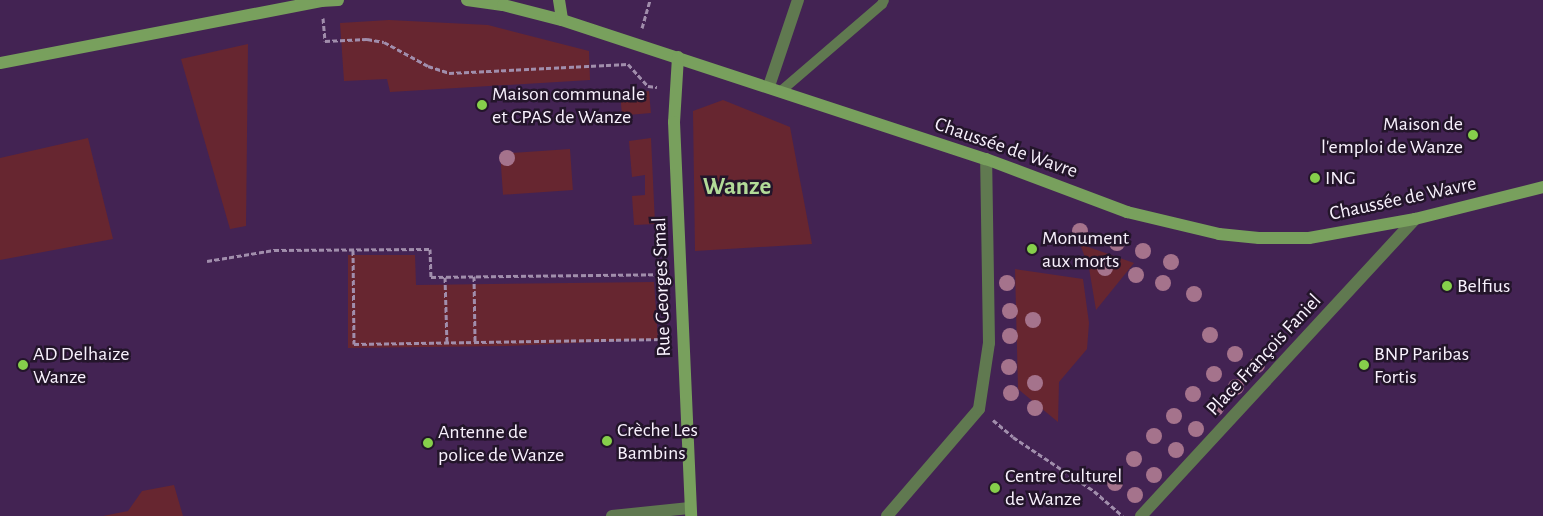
<!DOCTYPE html>
<meta charset="utf-8">
<style>
body{margin:0}
#map{position:relative;width:1543px;height:516px;overflow:hidden;background:#432353;font-family:"Alegreya Sans",sans-serif}
div>[style]{position:absolute}
.green>*{inset:0;background:#672630;transform-origin:0 0}
.path>*{height:3px;margin-top:-1.5px;transform-origin:0;background:repeating-linear-gradient(90deg,#a18eac 0 5px,transparent 0 7.5px)}
.lane>*{height:10px;margin:-5px;padding:0 5px;transform-origin:5px;border-radius:5px;background:#607950}
.street>*{height:12px;margin:-6px;padding:0 6px;transform-origin:6px;border-radius:6px;background:#607950}
.secondary>*{height:12px;margin:-6px;padding:0 6px;transform-origin:6px;border-radius:6px;background:#78a05d}
.trees>*{width:16px;height:16px;margin:-8px;border-radius:50%;background:#a5738c}
.dots>*{width:14px;height:14px;translate:-50% -50%;box-sizing:border-box;border:2px solid #23152a;border-radius:50%}
span{translate:-50% -50%;white-space:nowrap;text-align:center;line-height:1.15;-webkit-text-stroke:5px #23152a;paint-order:stroke}
.poi-label{font-size:20px;color:#f8f1fd}
.left{translate:0 -50%;text-align:left}
.right{translate:-100% -50%;text-align:right}
.street-label{font-size:20px;color:#f8f1fd}
.district-label{font-size:25px;color:#b2db98;font-weight:700}
</style>
<div id="map">
<div class="green">
<div style="clip-path:polygon(389px 20px,488px 25px,589px 51px,590px 80px,390px 92px,387px 79px,344px 81px,340px 23px)"></div>
<div style="clip-path:polygon(248px 44px,246px 226px,230px 229px,181px 59px)"></div>
<div style="left:649px;top:91px;width:22px;height:29px;rotate:85deg"></div>
<div style="clip-path:polygon(723px 100px,790px 127px,812px 244px,695px 251px,693px 111px)"></div>
<div style="clip-path:polygon(88px 138px,113px 239px,0 260px,0 158px)"></div>
<div style="clip-path:polygon(651px 138px,655px 224px,634px 225px,632px 196px,645px 195px,645px 175px,632px 177px,629px 141px)"></div>
<div style="left:570px;top:149px;width:41px;height:70px;rotate:86deg"></div>
<div style="clip-path:polygon(1080px 244px,1134px 263px,1096px 310px,1089px 268px)"></div>
<div style="clip-path:polygon(348px 255px,415px 255px,416px 285px,654px 282px,658px 339px,507px 346px,348px 348px)"></div>
<div style="clip-path:polygon(1015px 269px,1083px 279px,1089px 323px,1087px 349px,1059px 382px,1058px 422px,1018px 389px)"></div>
<div style="clip-path:polygon(174px 485px,183px 516px,103px 516px,128px 511px,142px 491px)"></div>
</div>
<div class="path">
<div style="left:323px;top:18px;width:23px;rotate:85deg"></div>
<div style="left:325px;top:41px;width:42px;rotate:-2.7deg"></div>
<div style="left:367px;top:39px;width:17px;rotate:10deg"></div>
<div style="left:384px;top:42px;width:50px;rotate:28.6deg"></div>
<div style="left:428px;top:66px;width:22px;rotate:18deg"></div>
<div style="left:449px;top:73px;width:179px;rotate:-2.9deg"></div>
<div style="left:628px;top:64px;width:30px;rotate:48deg"></div>
<div style="left:648px;top:86px;width:9px;rotate:6deg"></div>
<div style="left:642px;top:28px;width:29px;rotate:-74deg"></div>
<div style="left:353px;top:250px;width:94px;rotate:89.4deg"></div>
<div style="left:354px;top:344px;width:312px;rotate:-0.9deg"></div>
<div style="left:207px;top:261px;width:68px;rotate:-9.3deg"></div>
<div style="left:274px;top:250px;width:156px;rotate:-0.4deg"></div>
<div style="left:430px;top:249px;width:28px;rotate:88deg"></div>
<div style="left:431px;top:277px;width:231px;rotate:-0.7deg"></div>
<div style="left:474px;top:276px;width:67px;rotate:89.1deg"></div>
<div style="left:445px;top:277px;width:67px;rotate:88.3deg"></div>
<div style="left:993px;top:420px;width:26px;rotate:40deg"></div>
<div style="left:1013px;top:437px;width:97px;rotate:33.7deg"></div>
<div style="left:1094px;top:491px;width:38px;rotate:41deg"></div>
</div>
<div class="lane">
<div style="left:781px;top:91px;width:133px;rotate:-40.7deg"></div>
<div style="left:882px;top:4px;width:4px;rotate:-63deg"></div>
</div>
<div class="street">
<div style="left:769px;top:86px;width:91px;rotate:-71.4deg"></div>
<div style="left:612px;top:516px;width:78px;rotate:-5.9deg"></div>
<div style="left:887px;top:516px;width:141px;rotate:-49.3deg"></div>
<div style="left:979px;top:409px;width:67px;rotate:-81.4deg"></div>
<div style="left:989px;top:343px;width:184px;rotate:-90.9deg"></div>
<div style="left:1141px;top:516px;width:404px;rotate:-47.3deg"></div>
</div>
<div class="secondary">
<div style="left:467px;top:0;width:36px;rotate:8deg"></div>
<div style="left:503px;top:5px;width:61px;rotate:14.3deg"></div>
<div style="left:562px;top:20px;width:446px;rotate:18.2deg"></div>
<div style="left:986px;top:159px;width:151px;rotate:20.6deg"></div>
<div style="left:1127px;top:212px;width:95px;rotate:13.4deg"></div>
<div style="left:1219px;top:234px;width:40px;rotate:5.7deg"></div>
<div style="left:1259px;top:238px;width:50px"></div>
<div style="left:1309px;top:238px;width:108px;rotate:-10.2deg"></div>
<div style="left:1415px;top:219px;width:132px;rotate:-14deg"></div>
<div style="left:559px;top:0;width:20px;rotate:81deg"></div>
<div style="left:678px;top:57px;width:65px;rotate:93.5deg"></div>
<div style="left:674px;top:122px;width:394px;rotate:87.5deg"></div>
<div style="left:0;top:63px;width:327px;rotate:-10.9deg"></div>
<div style="left:321px;top:1px;width:17px;rotate:-3deg"></div>
</div>
<div class="trees">
<div style="left:507px;top:158px"></div>
<div style="left:1080px;top:231px"></div>
<div style="left:1117px;top:243px"></div>
<div style="left:1143px;top:251px"></div>
<div style="left:1171px;top:262px"></div>
<div style="left:1105px;top:268px"></div>
<div style="left:1136px;top:275px"></div>
<div style="left:1007px;top:283px"></div>
<div style="left:1163px;top:283px"></div>
<div style="left:1194px;top:294px"></div>
<div style="left:1010px;top:311px"></div>
<div style="left:1033px;top:320px"></div>
<div style="left:1210px;top:335px"></div>
<div style="left:1010px;top:336px"></div>
<div style="left:1235px;top:354px"></div>
<div style="left:1257px;top:365px"></div>
<div style="left:1009px;top:367px"></div>
<div style="left:1214px;top:374px"></div>
<div style="left:1035px;top:383px"></div>
<div style="left:1236px;top:387px"></div>
<div style="left:1011px;top:393px"></div>
<div style="left:1193px;top:394px"></div>
<div style="left:1035px;top:408px"></div>
<div style="left:1216px;top:408px"></div>
<div style="left:1174px;top:416px"></div>
<div style="left:1196px;top:429px"></div>
<div style="left:1154px;top:436px"></div>
<div style="left:1176px;top:450px"></div>
<div style="left:1134px;top:459px"></div>
<div style="left:1154px;top:475px"></div>
<div style="left:1115px;top:483px"></div>
<div style="left:1135px;top:495px"></div>
</div>
<div class="dots">
<div style="left:482px;top:105px;background:#86cf4b"></div>
<div style="left:1473px;top:135px;background:#86cf4b"></div>
<div style="left:1315px;top:178px;background:#86cf4b"></div>
<div style="left:1032px;top:249px;background:#86cf4b"></div>
<div style="left:1447px;top:286px;background:#86cf4b"></div>
<div style="left:23px;top:365px;background:#86cf4b"></div>
<div style="left:1364px;top:365px;background:#86cf4b"></div>
<div style="left:607px;top:441px;background:#86cf4b"></div>
<div style="left:428px;top:443px;background:#86cf4b"></div>
<div style="left:995px;top:488px;background:#86cf4b"></div>
</div>
<div class="poi-label">
<span class="left" style="left:492px;top:106px">Maison communale<br>et CPAS de Wanze</span>
<span class="right" style="left:1463px;top:136px">Maison de<br>l'emploi de Wanze</span>
<span class="left" style="left:1325px;top:178px">ING</span>
<span class="left" style="left:1042px;top:250px">Monument<br>aux morts</span>
<span class="left" style="left:1457px;top:286px">Belfius</span>
<span class="left" style="left:33px;top:366px">AD Delhaize<br>Wanze</span>
<span class="left" style="left:1374px;top:366px">BNP Paribas<br>Fortis</span>
<span class="left" style="left:617px;top:442px">Crèche Les<br>Bambins</span>
<span class="left" style="left:438px;top:444px">Antenne de<br>police de Wanze</span>
<span class="left" style="left:1005px;top:488px">Centre Culturel<br>de Wanze</span>
</div>
<div class="street-label">
<span style="left:1006px;top:148px;rotate:19deg">Chaussée de Wavre</span>
<span style="left:1403px;top:199px;rotate:-12deg">Chaussée de Wavre</span>
<span style="left:662px;top:287px;rotate:-92deg">Rue Georges Smal</span>
<span style="left:1264px;top:355px;rotate:-47deg">Place François Faniel</span>
</div>
<div class="district-label">
<span style="left:737px;top:187px">Wanze</span>
</div>
</div>
